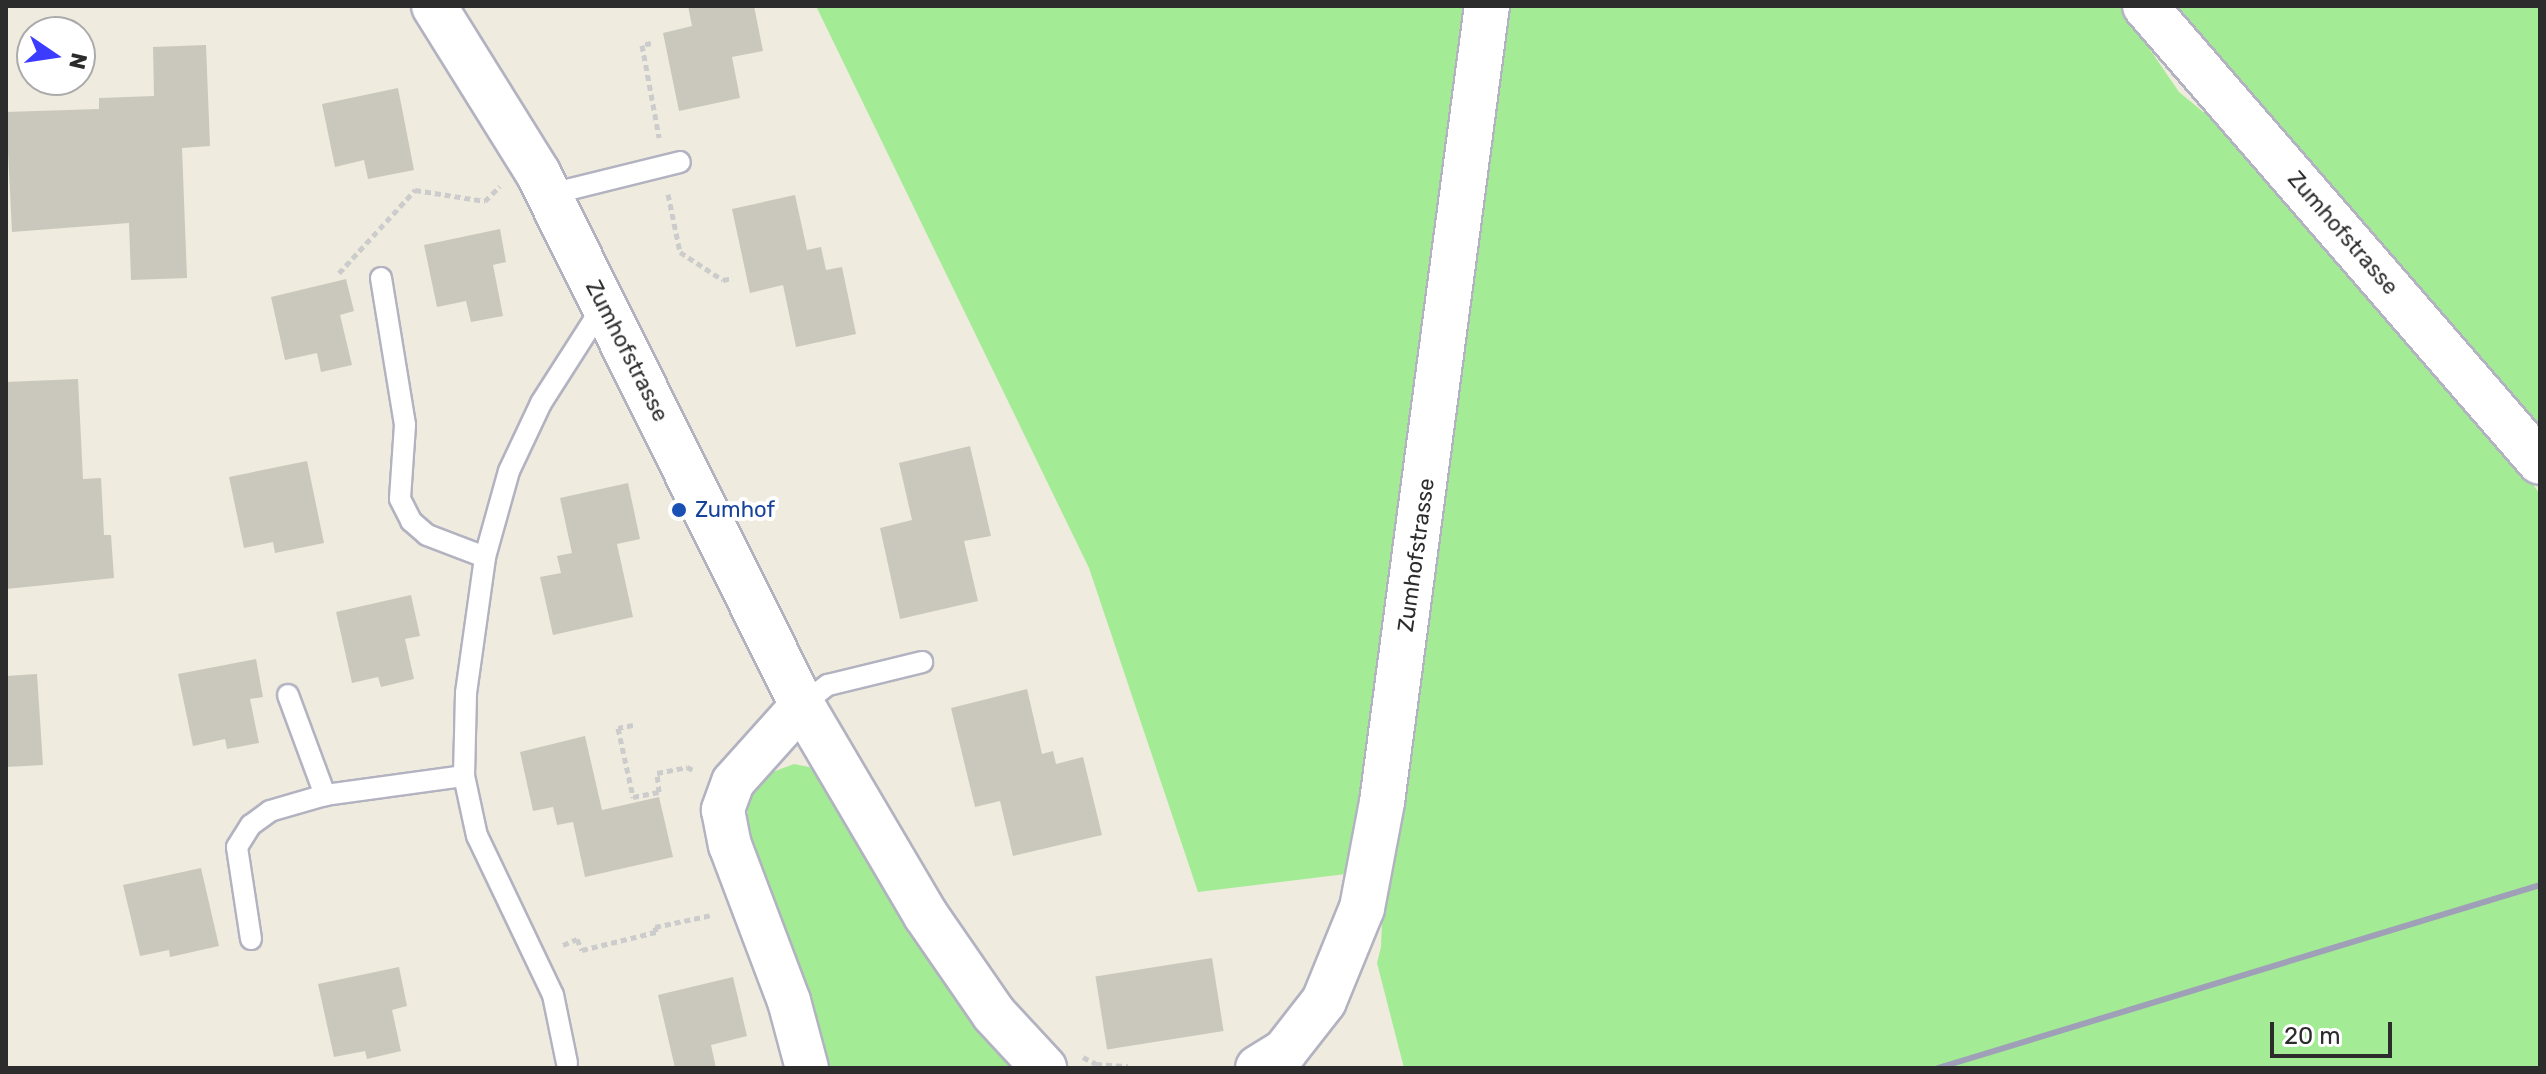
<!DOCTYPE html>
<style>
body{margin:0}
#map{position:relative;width:2546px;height:1074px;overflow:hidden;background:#efebde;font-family:Rubik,sans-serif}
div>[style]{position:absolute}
.green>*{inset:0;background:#a3eb95}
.building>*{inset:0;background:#cac8bc;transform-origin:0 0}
.path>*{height:5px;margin-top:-2.5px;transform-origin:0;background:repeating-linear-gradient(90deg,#ccc 0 6px,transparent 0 10px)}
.roads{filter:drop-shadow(2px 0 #b2b2c1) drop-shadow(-2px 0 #b2b2c1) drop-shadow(0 2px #b2b2c1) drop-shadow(0 -2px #b2b2c1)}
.lane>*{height:20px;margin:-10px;padding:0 10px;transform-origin:10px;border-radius:10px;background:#fff}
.street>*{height:42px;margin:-21px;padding:0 21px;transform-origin:21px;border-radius:21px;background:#fff}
.secondary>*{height:44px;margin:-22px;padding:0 22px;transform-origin:22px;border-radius:22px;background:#fff}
.rail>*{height:6px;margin:-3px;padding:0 3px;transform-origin:3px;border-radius:3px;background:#a09fb8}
.dots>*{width:22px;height:22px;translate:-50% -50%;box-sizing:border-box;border:4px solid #fff;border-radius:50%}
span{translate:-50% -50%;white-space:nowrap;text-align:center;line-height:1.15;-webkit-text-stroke:8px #fff;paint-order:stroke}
.street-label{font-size:22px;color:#2c2c2c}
.transit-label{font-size:22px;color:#164399}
.left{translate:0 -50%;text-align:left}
.frame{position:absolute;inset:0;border:8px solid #2c2c2c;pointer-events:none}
.north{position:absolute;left:16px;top:16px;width:80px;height:80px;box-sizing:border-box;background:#fff;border:2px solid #ababab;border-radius:50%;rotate:103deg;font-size:22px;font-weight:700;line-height:32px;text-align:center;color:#2c2c2c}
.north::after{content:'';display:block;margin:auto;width:28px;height:36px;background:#3b3cff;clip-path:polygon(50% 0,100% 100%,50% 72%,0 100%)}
.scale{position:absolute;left:2270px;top:1022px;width:122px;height:36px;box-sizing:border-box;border:4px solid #2c2c2c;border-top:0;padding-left:10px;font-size:24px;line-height:28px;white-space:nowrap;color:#2c2c2c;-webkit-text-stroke:6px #fff;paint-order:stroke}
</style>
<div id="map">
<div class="green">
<div style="clip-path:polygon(816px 6px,1476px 6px,1354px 873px,1198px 892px,1089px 568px)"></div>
<div style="clip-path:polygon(1496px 6px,2120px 6px,2179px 92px,2242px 144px,2502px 435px,2540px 495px,2540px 1068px,1404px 1068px,1377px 963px,1381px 947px,1384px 868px)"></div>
<div style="clip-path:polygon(2152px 6px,2540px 6px,2540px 446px)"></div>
<div style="clip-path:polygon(794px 764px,809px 767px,826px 780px,1021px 1068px,827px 1068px,747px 829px,748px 801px,762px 776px)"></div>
</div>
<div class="building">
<div style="clip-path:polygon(688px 6px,754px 6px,763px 51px,732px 57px,740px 98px,679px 111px,663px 33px,692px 26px)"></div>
<div style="clip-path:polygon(206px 45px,210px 146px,182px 148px,187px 278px,131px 280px,129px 223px,12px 232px,6px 112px,99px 109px,99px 98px,154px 96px,153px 47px)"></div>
<div style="clip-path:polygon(398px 88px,414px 170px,368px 179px,364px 160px,335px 167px,322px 104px)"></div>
<div style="clip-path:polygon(795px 195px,807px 250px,821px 247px,826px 270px,842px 267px,856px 334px,796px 347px,783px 285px,750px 293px,732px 209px)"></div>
<div style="clip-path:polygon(500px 229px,506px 262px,493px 265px,503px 316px,471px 322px,466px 301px,437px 307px,424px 245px)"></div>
<div style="clip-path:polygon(346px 279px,354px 311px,340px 315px,352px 365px,321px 372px,317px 353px,285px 360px,271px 297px)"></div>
<div style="clip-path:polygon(78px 379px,83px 479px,101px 478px,104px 535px,111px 535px,114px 578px,6px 589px,6px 382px)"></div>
<div style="clip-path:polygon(970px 446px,991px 536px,964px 541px,978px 601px,900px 619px,880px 528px,912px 520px,899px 463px)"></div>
<div style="clip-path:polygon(307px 461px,324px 543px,275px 553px,273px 542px,244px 548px,229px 477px)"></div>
<div style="clip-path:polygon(628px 483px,640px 539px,617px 544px,633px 617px,553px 635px,540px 577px,561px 573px,557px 556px,572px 553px,560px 498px)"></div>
<div style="clip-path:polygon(411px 595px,420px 636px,405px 639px,414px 679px,381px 687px,378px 677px,352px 683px,336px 612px)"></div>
<div style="clip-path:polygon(256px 659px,263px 697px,250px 699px,259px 743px,227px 749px,225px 739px,193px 746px,178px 674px)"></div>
<div style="clip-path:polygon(37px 674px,43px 765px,6px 767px,6px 676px)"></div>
<div style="clip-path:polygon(1027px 689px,1042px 754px,1053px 751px,1056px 764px,1083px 757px,1102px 835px,1013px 856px,1000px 801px,975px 807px,951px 708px)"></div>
<div style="clip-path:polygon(585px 736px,602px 810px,659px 797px,673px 857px,585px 877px,573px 822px,557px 825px,553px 807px,533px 811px,520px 752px)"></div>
<div style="clip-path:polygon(201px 868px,219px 946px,170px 957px,169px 950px,140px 956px,123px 885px)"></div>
<div style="left:1212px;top:958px;width:74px;height:118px;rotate:81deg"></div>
<div style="clip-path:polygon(399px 967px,407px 1006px,392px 1010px,401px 1051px,367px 1059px,365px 1051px,334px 1057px,318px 984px)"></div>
<div style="clip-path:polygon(733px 977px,747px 1036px,711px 1045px,716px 1068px,675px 1068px,658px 995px)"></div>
</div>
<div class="path">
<div style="left:651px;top:43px;width:9px;rotate:167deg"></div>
<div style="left:642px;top:45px;width:94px;rotate:79.5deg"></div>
<div style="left:668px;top:194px;width:59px;rotate:78.3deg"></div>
<div style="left:680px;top:252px;width:51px;rotate:33.1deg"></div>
<div style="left:723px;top:280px;width:10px;rotate:-11deg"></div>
<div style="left:339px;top:273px;width:113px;rotate:-47.5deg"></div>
<div style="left:415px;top:190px;width:71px;rotate:8.9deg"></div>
<div style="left:485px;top:201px;width:21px;rotate:-45deg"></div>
<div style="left:633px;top:725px;width:15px;rotate:169deg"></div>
<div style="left:618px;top:728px;width:71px;rotate:77.7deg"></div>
<div style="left:633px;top:797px;width:26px;rotate:-11deg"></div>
<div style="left:659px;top:792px;width:19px;rotate:-96deg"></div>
<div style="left:657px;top:773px;width:31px;rotate:-11deg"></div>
<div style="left:687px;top:767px;width:9px;rotate:27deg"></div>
<div style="left:563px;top:945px;width:15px;rotate:-23deg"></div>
<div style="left:577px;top:939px;width:12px;rotate:66deg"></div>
<div style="left:582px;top:950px;width:76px;rotate:-13.7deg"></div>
<div style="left:656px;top:932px;width:5px;rotate:-101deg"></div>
<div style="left:655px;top:927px;width:58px;rotate:-11.9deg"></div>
<div style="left:1083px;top:1057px;width:15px;rotate:28deg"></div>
<div style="left:1096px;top:1064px;width:32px;rotate:4deg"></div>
</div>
<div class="roads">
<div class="lane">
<div style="left:552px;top:200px;width:22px;rotate:-30deg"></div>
<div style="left:571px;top:189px;width:112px;rotate:-13.9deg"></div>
<div style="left:381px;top:278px;width:149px;rotate:80.7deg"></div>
<div style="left:405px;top:425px;width:74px;rotate:93.9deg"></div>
<div style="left:400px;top:499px;width:25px;rotate:63deg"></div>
<div style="left:411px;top:521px;width:21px;rotate:41deg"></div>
<div style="left:427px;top:535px;width:62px;rotate:20.8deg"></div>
<div style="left:288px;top:695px;width:107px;rotate:69.7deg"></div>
<div style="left:802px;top:705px;width:33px;rotate:-38deg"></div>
<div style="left:828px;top:685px;width:97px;rotate:-13.7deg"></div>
<div style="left:251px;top:939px;width:93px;rotate:-98.7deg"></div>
<div style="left:237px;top:847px;width:26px;rotate:-58deg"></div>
<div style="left:251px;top:825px;width:24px;rotate:-36deg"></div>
<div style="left:270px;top:811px;width:57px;rotate:-16.2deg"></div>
<div style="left:325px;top:795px;width:140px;rotate:-7.8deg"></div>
<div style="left:567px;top:1063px;width:69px;rotate:-101.6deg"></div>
<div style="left:553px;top:995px;width:176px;rotate:-115.5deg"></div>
<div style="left:477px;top:836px;width:61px;rotate:-102.2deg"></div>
<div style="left:464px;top:776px;width:83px;rotate:-88.6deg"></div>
<div style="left:466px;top:693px;width:137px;rotate:-82deg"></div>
<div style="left:485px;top:557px;width:89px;rotate:-74.4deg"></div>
<div style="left:509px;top:471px;width:75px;rotate:-64.8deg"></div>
<div style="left:541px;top:403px;width:98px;rotate:-57.4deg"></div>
<div style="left:594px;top:320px;width:16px;rotate:-45deg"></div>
</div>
<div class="street">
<div style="left:802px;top:705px;width:103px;rotate:131.9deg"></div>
<div style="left:733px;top:782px;width:30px;rotate:110deg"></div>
<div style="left:723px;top:810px;width:36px;rotate:79deg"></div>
<div style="left:730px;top:845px;width:167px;rotate:69.3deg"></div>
<div style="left:789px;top:1001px;width:69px;rotate:75deg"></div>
</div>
<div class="secondary">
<div style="left:434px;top:6px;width:197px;rotate:58.1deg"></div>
<div style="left:538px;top:173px;width:594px;rotate:63.61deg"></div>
<div style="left:802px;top:705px;width:243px;rotate:59.5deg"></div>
<div style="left:925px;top:914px;width:121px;rotate:55.4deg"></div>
<div style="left:994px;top:1014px;width:74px;rotate:47.2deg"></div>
<div style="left:2145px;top:6px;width:603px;rotate:49.1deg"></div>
<div style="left:1258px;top:1068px;width:32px;rotate:-32deg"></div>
<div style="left:1285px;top:1051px;width:63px;rotate:-52deg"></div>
<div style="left:1324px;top:1001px;width:100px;rotate:-67.8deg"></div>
<div style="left:1362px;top:908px;width:108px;rotate:-79.3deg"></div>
<div style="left:1382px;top:802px;width:803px;rotate:-82.49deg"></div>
</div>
</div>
<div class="rail">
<div style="left:1938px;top:1068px;width:629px;rotate:-16.91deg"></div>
</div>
<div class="dots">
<div style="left:679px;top:510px;background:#1a4fb4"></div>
</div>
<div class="street-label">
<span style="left:2343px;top:233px;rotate:49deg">Zumhofstrasse</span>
<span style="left:627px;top:351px;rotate:63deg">Zumhofstrasse</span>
<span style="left:1416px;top:555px;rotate:-82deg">Zumhofstrasse</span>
</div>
<div class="transit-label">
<span class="left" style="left:695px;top:510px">Zumhof</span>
</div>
<div class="frame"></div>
<div class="north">N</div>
<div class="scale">20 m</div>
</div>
